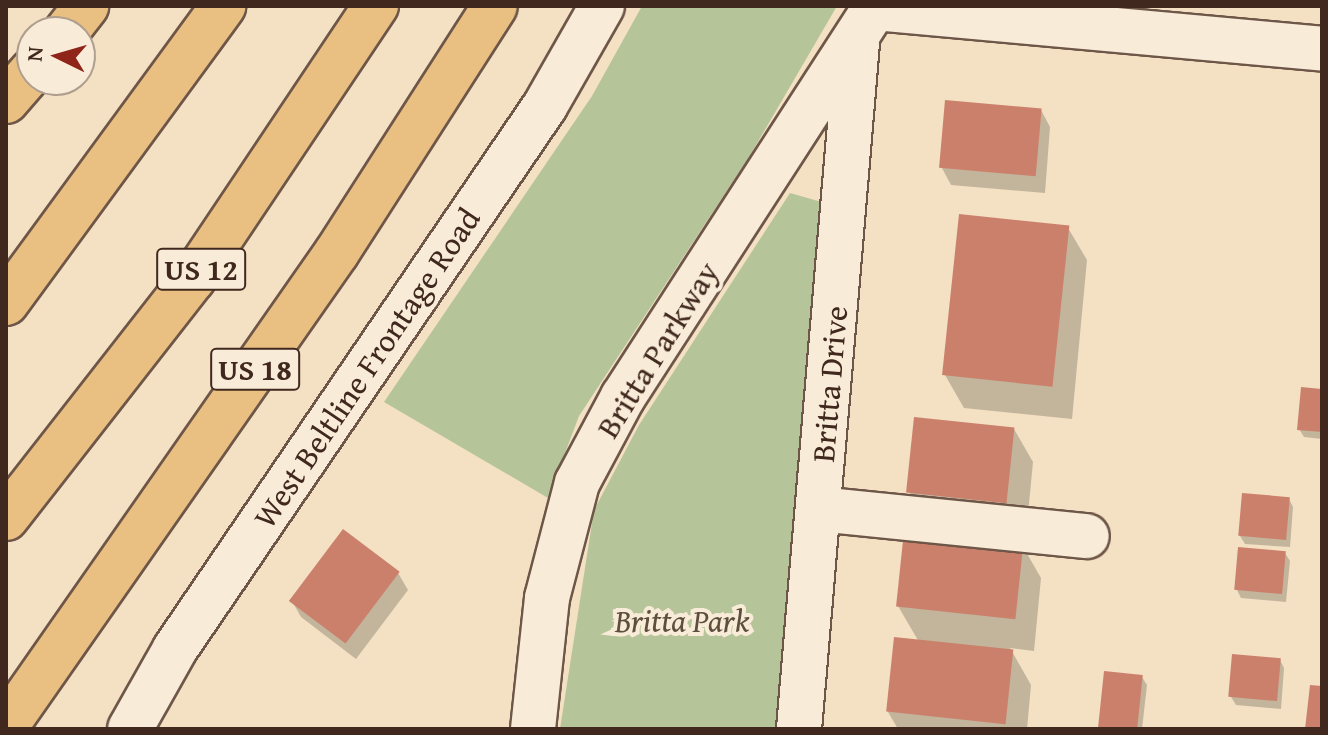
<!DOCTYPE html>
<style>
body{margin:0}
#map{position:relative;width:1328px;height:735px;overflow:hidden;background:#f4e1c4;font-family:"Gentium Book Plus",serif}
div>[style]{position:absolute}
.green>*{inset:0;background:#b6c499}
.shadow>*{inset:0;background:#0003}
.building>*{inset:0;background:#cb806c;transform-origin:0 0}
.roads{filter:drop-shadow(2px 0 #6e5648) drop-shadow(-2px 0 #6e5648) drop-shadow(0 2px #6e5648) drop-shadow(0 -2px #6e5648)}
.minor>*{height:44px;margin:-22px;padding:0 22px;transform-origin:22px;border-radius:22px;background:#f8ecd9}
.highway>*{height:44px;margin:-22px;padding:0 22px;transform-origin:22px;border-radius:22px;background:#eac082}
span{translate:-50% -50%;white-space:nowrap;text-align:center;line-height:1.15;-webkit-text-stroke:8px #f8ecd9;paint-order:stroke}
.shield-label span{padding:2px 6px;background:#f8ecd9;border:2px solid;border-radius:6px;-webkit-text-stroke-width:0}
.shield-label{font-size:30px;color:#41281e;font-weight:700}
.street-label{font-size:32px;color:#41281e}
.park-label{font-size:32px;color:#5e4f3d;font-style:italic}
.frame{position:absolute;inset:0;border:8px solid #41281e;pointer-events:none}
.north{position:absolute;left:16px;top:16px;width:80px;height:80px;box-sizing:border-box;background:#f8ecd9;border:2px solid #af9e8e;border-radius:50%;rotate:275deg;font-size:22px;font-weight:700;line-height:32px;text-align:center;color:#41281e}
.north::after{content:'';display:block;margin:auto;width:28px;height:36px;background:#8f2418;clip-path:polygon(50% 0,100% 100%,50% 72%,0 100%)}
</style>
<div id="map">
<div class="green">
<div style="clip-path:polygon(642px 6px,837px 6px,749px 157px,579px 416px,548px 498px,384px 402px,592px 96px)"></div>
<div style="clip-path:polygon(790px 193px,825px 203px,779px 729px,560px 729px,594px 510px,639px 425px)"></div>
</div>
<div class="shadow">
<div style="clip-path:polygon(1041px 110px,1050px 127px,1045px 193px,951px 185px,942px 168px)"></div>
<div style="clip-path:polygon(1068px 228px,1087px 260px,1072px 419px,964px 408px,945px 375px)"></div>
<div style="clip-path:polygon(1322px 391px,1322px 439px,1304px 437px,1299px 429px)"></div>
<div style="clip-path:polygon(1014px 429px,1033px 462px,1026px 535px,928px 525px,909px 492px)"></div>
<div style="clip-path:polygon(1289px 499px,1293px 507px,1290px 547px,1245px 544px,1240px 536px)"></div>
<div style="clip-path:polygon(1022px 545px,1041px 578px,1034px 651px,1010px 648px,1031px 685px,1027px 729px,898px 729px,888px 712px,919px 642px,898px 606px)"></div>
<div style="clip-path:polygon(1285px 553px,1290px 561px,1286px 602px,1241px 598px,1237px 590px)"></div>
<div style="clip-path:polygon(398px 573px,408px 590px,356px 659px,301px 617px,292px 601px)"></div>
<div style="clip-path:polygon(1280px 660px,1284px 668px,1281px 709px,1236px 705px,1231px 697px)"></div>
<div style="clip-path:polygon(1142px 677px,1147px 685px,1142px 729px,1100px 729px)"></div>
</div>
<div class="building">
<div style="left:945px;top:100px;width:97px;height:68px;rotate:5deg"></div>
<div style="left:959px;top:214px;width:111px;height:162px;rotate:6deg"></div>
<div style="clip-path:polygon(1301px 387px,1322px 389px,1322px 432px,1297px 430px)"></div>
<div style="left:914px;top:417px;width:101px;height:76px;rotate:6deg"></div>
<div style="left:1242px;top:493px;width:48px;height:43px;rotate:5deg"></div>
<div style="left:343px;top:529px;width:71px;height:90px;rotate:37deg"></div>
<div style="left:904px;top:531px;width:120px;height:76px;rotate:6deg"></div>
<div style="left:1238px;top:547px;width:48px;height:43px;rotate:5deg"></div>
<div style="left:894px;top:637px;width:120px;height:75px;rotate:6deg"></div>
<div style="left:1232px;top:654px;width:49px;height:43px;rotate:5deg"></div>
<div style="left:1104px;top:671px;width:39px;height:58px;rotate:6deg"></div>
<div style="clip-path:polygon(1310px 685px,1322px 686px,1322px 729px,1305px 729px)"></div>
</div>
<div class="roads">
<div class="minor">
<div style="left:875px;top:8px;width:449px;rotate:5.2deg"></div>
<div style="left:819px;top:509px;width:269px;rotate:5.8deg"></div>
<div style="left:130px;top:729px;width:92px;rotate:-60.6deg"></div>
<div style="left:175px;top:649px;width:657px;rotate:-55.73deg"></div>
<div style="left:545px;top:106px;width:115px;rotate:-60.3deg"></div>
<div style="left:533px;top:729px;width:132px;rotate:-83.9deg"></div>
<div style="left:547px;top:598px;width:119px;rotate:-75.4deg"></div>
<div style="left:577px;top:483px;width:98px;rotate:-61.9deg"></div>
<div style="left:623px;top:397px;width:466px;rotate:-57.1deg"></div>
<div style="left:799px;top:729px;width:689px;rotate:-85.17deg"></div>
</div>
<div class="highway">
<div style="left:66px;top:32px;width:33px;rotate:-52deg"></div>
<div style="left:6px;top:101px;width:40px;rotate:-49deg"></div>
<div style="left:6px;top:303px;width:368px;rotate:-53.8deg"></div>
<div style="left:6px;top:518px;width:303px;rotate:-52deg"></div>
<div style="left:193px;top:279px;width:329px;rotate:-56.2deg"></div>
<div style="left:6px;top:726px;width:578px;rotate:-55.07deg"></div>
<div style="left:337px;top:252px;width:292px;rotate:-57.3deg"></div>
</div>
</div>
<div class="shield-label">
<span style="left:201px;top:269px">US 12</span>
<span style="left:255px;top:369px">US 18</span>
</div>
<div class="street-label">
<span style="left:658px;top:350px;rotate:-58deg">Britta Parkway</span>
<span style="left:367px;top:368px;rotate:-56deg">West Beltline Frontage Road</span>
<span style="left:830px;top:384px;rotate:-85deg">Britta Drive</span>
</div>
<div class="park-label">
<span style="left:682px;top:621px">Britta Park</span>
</div>
<div class="frame"></div>
<div class="north">N</div>
</div>
